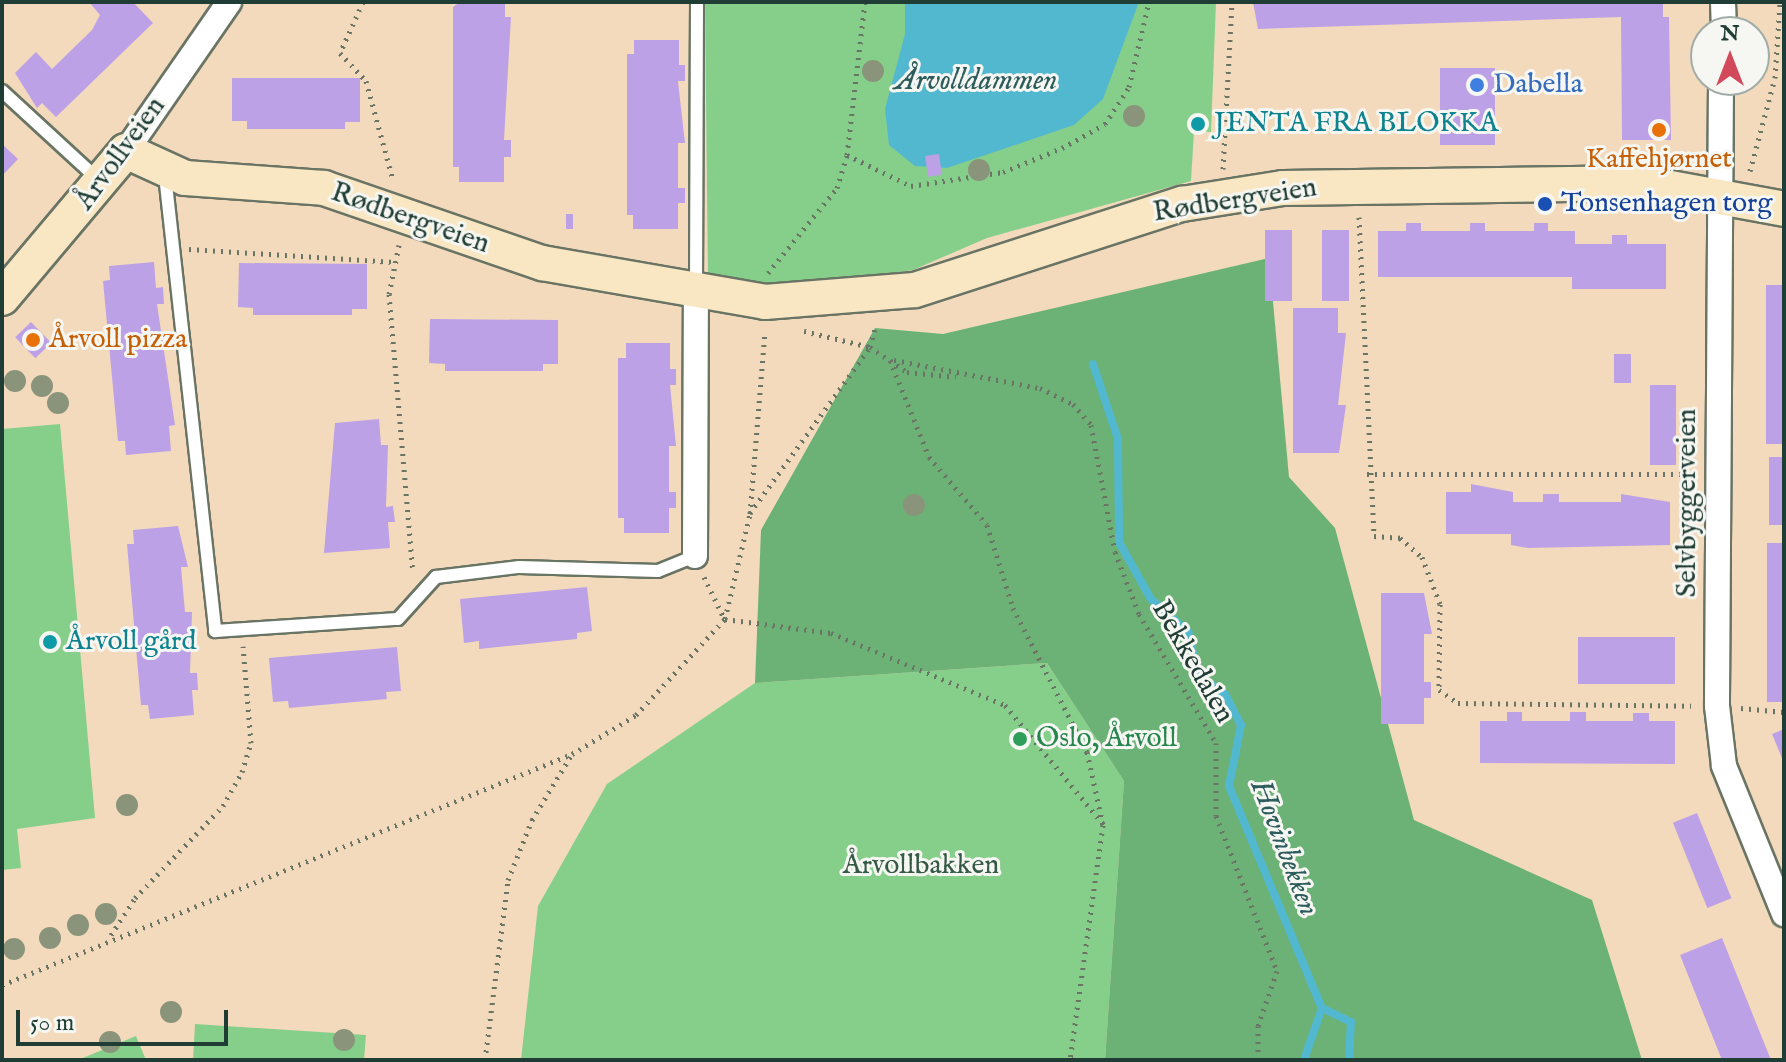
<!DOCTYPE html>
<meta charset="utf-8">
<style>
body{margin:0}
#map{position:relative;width:1786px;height:1062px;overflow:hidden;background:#f3dabc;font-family:"IM FELL English",serif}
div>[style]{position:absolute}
.green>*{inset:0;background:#86cf8b}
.forest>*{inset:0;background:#6cb277}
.water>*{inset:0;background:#52b8d0}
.stream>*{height:8px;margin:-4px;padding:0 4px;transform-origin:4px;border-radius:4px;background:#52b8d0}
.building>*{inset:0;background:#bda1e6;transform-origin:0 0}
.path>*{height:5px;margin-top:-2.5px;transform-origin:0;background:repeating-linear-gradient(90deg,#697464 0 2px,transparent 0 8px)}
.roads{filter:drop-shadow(2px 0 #697464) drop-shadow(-2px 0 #697464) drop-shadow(0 2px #697464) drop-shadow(0 -2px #697464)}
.lane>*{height:12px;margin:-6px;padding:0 6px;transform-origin:6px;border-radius:6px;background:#fff}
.street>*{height:24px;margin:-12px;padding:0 12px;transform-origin:12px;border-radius:12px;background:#fff}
.secondary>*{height:34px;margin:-17px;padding:0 17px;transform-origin:17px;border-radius:17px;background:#f9e7c3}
.trees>*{width:22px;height:22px;margin:-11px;border-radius:50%;background:#8a947b}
.dots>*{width:22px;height:22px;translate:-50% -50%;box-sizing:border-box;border:4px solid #f6f6f2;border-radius:50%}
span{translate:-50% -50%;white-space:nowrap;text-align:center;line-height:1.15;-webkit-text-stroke:6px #f6f6f2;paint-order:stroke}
.shop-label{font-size:28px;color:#366cbe}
.left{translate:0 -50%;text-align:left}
.culture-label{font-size:28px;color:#0d838f}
.street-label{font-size:28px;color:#1f3d34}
.food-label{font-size:28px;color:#c56008}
.transit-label{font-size:28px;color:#164399}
.leisure-label{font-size:28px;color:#27864d}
.park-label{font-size:28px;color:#345a45}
.water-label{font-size:30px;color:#2c5c5b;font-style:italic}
.frame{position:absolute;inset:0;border:4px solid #1f3d34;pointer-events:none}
.north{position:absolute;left:1690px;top:16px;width:80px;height:80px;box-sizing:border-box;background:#f6f6f2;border:2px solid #a0aca6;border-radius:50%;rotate:0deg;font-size:22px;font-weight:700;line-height:32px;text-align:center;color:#1f3d34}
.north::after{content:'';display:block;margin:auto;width:28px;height:36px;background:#d1495b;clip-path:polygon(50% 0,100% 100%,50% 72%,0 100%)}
.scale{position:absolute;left:16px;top:1010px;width:212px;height:36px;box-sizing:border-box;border:4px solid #1f3d34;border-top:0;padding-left:10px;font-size:24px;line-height:28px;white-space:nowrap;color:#1f3d34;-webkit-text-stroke:6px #f6f6f2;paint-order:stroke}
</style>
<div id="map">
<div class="green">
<div style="clip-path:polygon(705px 2px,1216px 2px,1211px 132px,1194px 131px,1191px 181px,987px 238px,913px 270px,819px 285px,708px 284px)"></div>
<div style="clip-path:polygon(60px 424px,95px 818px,17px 829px,21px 868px,2px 870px,2px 429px)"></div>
<div style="clip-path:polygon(1047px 663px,1124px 781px,1105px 1060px,521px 1060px,538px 906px,607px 784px,755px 683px)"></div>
<div style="clip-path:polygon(195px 1024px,366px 1035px,364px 1060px,193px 1060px)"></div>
<div style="clip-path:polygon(136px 1036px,146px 1060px,78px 1060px)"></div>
</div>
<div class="forest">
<div style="clip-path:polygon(1269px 258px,1289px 477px,1335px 528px,1414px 820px,1592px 900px,1642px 1060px,1105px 1060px,1124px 781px,1047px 663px,755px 683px,761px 530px,875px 328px,943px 334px)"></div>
</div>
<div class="water">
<div style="clip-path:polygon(905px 2px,1139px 2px,1103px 99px,1074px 125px,947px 168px,915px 166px,889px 145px,885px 109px,905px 34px)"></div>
</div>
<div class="stream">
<div style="left:1093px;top:364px;width:79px;rotate:71.6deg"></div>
<div style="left:1118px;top:439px;width:103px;rotate:89.4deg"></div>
<div style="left:1119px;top:542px;width:65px;rotate:60.7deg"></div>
<div style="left:1151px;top:599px;width:50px;rotate:41.7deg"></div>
<div style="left:1188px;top:632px;width:43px;rotate:76.6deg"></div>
<div style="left:1198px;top:674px;width:34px;rotate:37deg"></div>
<div style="left:1225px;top:694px;width:35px;rotate:63deg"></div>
<div style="left:1241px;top:725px;width:62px;rotate:101.1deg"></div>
<div style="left:1229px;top:786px;width:241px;rotate:67.3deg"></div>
<div style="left:1322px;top:1008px;width:55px;rotate:109.1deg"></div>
<div style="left:1322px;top:1008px;width:32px;rotate:26deg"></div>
<div style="left:1351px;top:1022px;width:38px;rotate:93deg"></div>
</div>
<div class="building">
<div style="clip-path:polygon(89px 2px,133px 2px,153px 23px,56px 117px,42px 103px,37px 108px,15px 73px,36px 52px,52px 69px,92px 30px,100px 15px)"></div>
<div style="clip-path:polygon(460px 2px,505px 2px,505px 17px,511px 17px,504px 140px,511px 140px,511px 157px,504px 157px,504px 182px,459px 182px,459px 167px,453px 167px,453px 7px)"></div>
<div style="clip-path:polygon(1253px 2px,1663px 2px,1663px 17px,1669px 17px,1671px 140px,1622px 140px,1621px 17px,1258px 29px)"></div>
<div style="clip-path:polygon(634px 40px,679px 40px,679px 65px,685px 65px,685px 81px,678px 81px,685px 143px,678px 143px,678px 188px,685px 188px,685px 203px,678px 203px,678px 229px,633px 229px,633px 215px,627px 215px,627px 54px,634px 54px)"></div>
<div style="left:1440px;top:68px;width:55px;height:77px"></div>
<div style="clip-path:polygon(232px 78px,360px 78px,360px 122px,345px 122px,345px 129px,247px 129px,247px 121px,232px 121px)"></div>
<div style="clip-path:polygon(2px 144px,18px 159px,2px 176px)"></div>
<div style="left:939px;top:154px;width:21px;height:14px;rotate:82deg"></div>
<div style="left:566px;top:214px;width:7px;height:15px"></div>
<div style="clip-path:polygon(1406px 223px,1421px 223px,1421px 231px,1470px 231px,1470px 223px,1485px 223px,1485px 231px,1534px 231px,1534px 223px,1548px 223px,1548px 231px,1575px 231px,1575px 244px,1612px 244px,1612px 235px,1627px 235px,1627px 244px,1666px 244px,1666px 289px,1572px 289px,1572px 277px,1378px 277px,1378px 231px,1406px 231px)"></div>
<div style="left:1265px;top:230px;width:27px;height:71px"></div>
<div style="left:1322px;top:230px;width:27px;height:71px"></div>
<div style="clip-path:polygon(154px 262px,156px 288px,163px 287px,164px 304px,157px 304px,175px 425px,169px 426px,171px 451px,126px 455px,125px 441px,118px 441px,103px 281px,110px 280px,109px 266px)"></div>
<div style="clip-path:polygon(239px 263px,367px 264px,367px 309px,352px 309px,352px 315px,253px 315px,253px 308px,238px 307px)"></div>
<div style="left:1766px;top:285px;width:18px;height:159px"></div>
<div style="clip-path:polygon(1293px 308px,1338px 308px,1338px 333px,1346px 333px,1338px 405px,1346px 405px,1339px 453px,1293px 453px)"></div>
<div style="clip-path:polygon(430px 319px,558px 320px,558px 364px,543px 364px,543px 371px,445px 371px,445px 364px,429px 363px)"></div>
<div style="left:31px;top:322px;width:29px;height:22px;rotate:46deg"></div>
<div style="clip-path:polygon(626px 343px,670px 343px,670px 369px,676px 369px,676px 385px,670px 385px,676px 446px,669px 446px,669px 492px,676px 492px,676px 508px,669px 508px,669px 533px,624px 533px,624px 518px,618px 518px,618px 358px,626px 358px)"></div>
<div style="left:1614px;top:354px;width:17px;height:29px"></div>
<div style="left:1650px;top:385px;width:26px;height:80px"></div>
<div style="clip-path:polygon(379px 419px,381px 445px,388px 445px,386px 507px,393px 506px,395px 522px,388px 522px,390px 548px,324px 553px,335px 423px)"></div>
<div style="left:1769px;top:457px;width:15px;height:68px"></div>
<div style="clip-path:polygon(1471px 484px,1513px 492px,1513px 502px,1543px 502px,1543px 494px,1559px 494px,1559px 502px,1621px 502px,1621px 494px,1670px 502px,1670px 545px,1528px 548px,1511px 545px,1511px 534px,1446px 534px,1446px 492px,1471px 492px)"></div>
<div style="clip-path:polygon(178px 526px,188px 567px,181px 567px,185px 612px,192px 612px,190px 673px,197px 673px,198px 690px,192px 690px,194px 715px,150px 719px,148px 705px,141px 705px,127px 544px,134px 544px,133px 530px)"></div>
<div style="left:1767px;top:543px;width:17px;height:159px"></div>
<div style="clip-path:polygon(587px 587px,592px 631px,577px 633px,577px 639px,479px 649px,479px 641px,464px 643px,460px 599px)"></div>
<div style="clip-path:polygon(1381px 593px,1424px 593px,1432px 634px,1424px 634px,1424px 682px,1431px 682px,1431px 698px,1424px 698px,1424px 724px,1381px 724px)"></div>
<div style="left:1578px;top:637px;width:97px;height:47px"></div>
<div style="clip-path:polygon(397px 647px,401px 691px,386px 692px,387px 699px,289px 708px,288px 701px,273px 702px,269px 658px)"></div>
<div style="clip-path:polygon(1507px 712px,1522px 712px,1522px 721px,1570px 721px,1570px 712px,1586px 712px,1586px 721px,1633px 721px,1633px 713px,1649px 713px,1649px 721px,1675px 721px,1675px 764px,1480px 763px,1480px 721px,1507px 721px)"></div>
<div style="clip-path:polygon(1784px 729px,1784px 763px,1772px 734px)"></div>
<div style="left:1697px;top:813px;width:92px;height:26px;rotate:68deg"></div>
<div style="clip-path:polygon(1722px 938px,1771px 1060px,1722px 1060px,1680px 955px)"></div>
</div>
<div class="path">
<div style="left:363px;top:2px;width:56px;rotate:114.3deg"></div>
<div style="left:340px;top:53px;width:38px;rotate:47deg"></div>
<div style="left:366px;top:81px;width:103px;rotate:74.7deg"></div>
<div style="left:847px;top:155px;width:71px;rotate:25.8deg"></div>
<div style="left:911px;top:186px;width:93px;rotate:-8.7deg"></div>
<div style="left:1003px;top:172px;width:64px;rotate:-22.1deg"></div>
<div style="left:1062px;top:148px;width:49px;rotate:-29.2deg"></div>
<div style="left:1105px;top:124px;width:44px;rotate:-57deg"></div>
<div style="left:1129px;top:87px;width:87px;rotate:-76.8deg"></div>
<div style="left:1223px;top:169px;width:167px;rotate:-86.9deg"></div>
<div style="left:1750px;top:171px;width:96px;rotate:-75deg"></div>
<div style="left:1775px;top:78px;width:76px;rotate:-86.2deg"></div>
<div style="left:1359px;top:217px;width:319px;rotate:87.3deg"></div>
<div style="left:1374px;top:536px;width:26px;rotate:4deg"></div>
<div style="left:1400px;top:538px;width:29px;rotate:41deg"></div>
<div style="left:1422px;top:557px;width:50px;rotate:69deg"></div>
<div style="left:1440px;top:604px;width:86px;rotate:90.7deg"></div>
<div style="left:1439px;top:690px;width:23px;rotate:34deg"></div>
<div style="left:1458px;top:703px;width:233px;rotate:0.7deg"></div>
<div style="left:399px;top:245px;width:50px;rotate:101.5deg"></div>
<div style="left:389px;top:294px;width:279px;rotate:85.1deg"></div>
<div style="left:189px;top:249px;width:206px;rotate:3.6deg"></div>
<div style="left:768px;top:273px;width:109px;rotate:-50.9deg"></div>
<div style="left:837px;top:188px;width:34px;rotate:-73deg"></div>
<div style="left:847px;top:155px;width:154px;rotate:-83.3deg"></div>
<div style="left:804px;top:331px;width:68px;rotate:13.6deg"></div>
<div style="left:870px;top:347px;width:45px;rotate:34deg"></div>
<div style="left:907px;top:372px;width:49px;rotate:5.8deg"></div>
<div style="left:890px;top:360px;width:105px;rotate:68.1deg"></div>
<div style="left:929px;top:457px;width:89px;rotate:49.5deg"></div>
<div style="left:987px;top:525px;width:87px;rotate:72.6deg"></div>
<div style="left:1013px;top:608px;width:162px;rotate:62.8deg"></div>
<div style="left:1087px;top:752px;width:75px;rotate:77.6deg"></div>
<div style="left:1103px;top:825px;width:237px;rotate:98deg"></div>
<div style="left:894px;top:360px;width:149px;rotate:10.9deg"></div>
<div style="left:1040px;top:388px;width:37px;rotate:26deg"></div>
<div style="left:1073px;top:404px;width:28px;rotate:49deg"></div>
<div style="left:1091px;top:425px;width:129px;rotate:79.3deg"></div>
<div style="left:1115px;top:552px;width:66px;rotate:68.8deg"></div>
<div style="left:1139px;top:614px;width:150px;rotate:59.2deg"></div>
<div style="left:1216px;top:743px;width:73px;rotate:90deg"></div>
<div style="left:1216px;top:816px;width:167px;rotate:68.5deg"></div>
<div style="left:1277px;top:971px;width:58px;rotate:109.1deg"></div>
<div style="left:1258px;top:1026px;width:34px;rotate:90deg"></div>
<div style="left:1367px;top:474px;width:327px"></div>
<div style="left:750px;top:513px;width:205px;rotate:-54.1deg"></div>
<div style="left:870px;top:347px;width:20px;rotate:-75deg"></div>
<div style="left:704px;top:577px;width:46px;rotate:64deg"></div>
<div style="left:725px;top:619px;width:107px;rotate:7.5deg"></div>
<div style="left:831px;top:633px;width:188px;rotate:22.5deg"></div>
<div style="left:1005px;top:705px;width:154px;rotate:50.5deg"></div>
<div style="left:1741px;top:708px;width:43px;rotate:5.3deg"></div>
<div style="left:111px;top:935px;width:44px;rotate:-57deg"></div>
<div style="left:135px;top:898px;width:127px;rotate:-46.3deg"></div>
<div style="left:223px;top:806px;width:39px;rotate:-61deg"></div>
<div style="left:242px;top:772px;width:30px;rotate:-73deg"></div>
<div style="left:251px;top:743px;width:97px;rotate:-94.7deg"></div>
<div style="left:2px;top:985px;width:615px;rotate:-22.06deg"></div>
<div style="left:572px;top:754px;width:75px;rotate:-31.4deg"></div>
<div style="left:636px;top:715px;width:131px;rotate:-47.2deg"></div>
<div style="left:725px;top:619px;width:108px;rotate:-76.6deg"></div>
<div style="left:750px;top:514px;width:184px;rotate:-85.3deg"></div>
<div style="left:485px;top:1060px;width:181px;rotate:-82.7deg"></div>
<div style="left:508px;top:880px;width:65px;rotate:-68.2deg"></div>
<div style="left:532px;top:820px;width:77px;rotate:-58.8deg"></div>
</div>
<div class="roads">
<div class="lane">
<div style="left:2px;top:91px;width:133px;rotate:42.6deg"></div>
<div style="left:165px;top:175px;width:459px;rotate:83.7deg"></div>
<div style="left:215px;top:631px;width:183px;rotate:-3.8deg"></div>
<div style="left:398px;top:619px;width:57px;rotate:-47.9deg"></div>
<div style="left:436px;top:577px;width:84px;rotate:-6.9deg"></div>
<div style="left:519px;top:567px;width:139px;rotate:1.6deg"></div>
<div style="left:658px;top:571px;width:40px;rotate:-22deg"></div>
<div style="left:696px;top:287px;width:285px;rotate:-89.8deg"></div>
</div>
<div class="street">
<div style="left:1723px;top:2px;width:30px;rotate:88deg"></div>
<div style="left:1721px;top:80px;width:626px;rotate:90.37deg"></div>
<div style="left:1717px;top:706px;width:60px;rotate:83.3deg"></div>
<div style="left:1724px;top:766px;width:160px;rotate:67.9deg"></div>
<div style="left:126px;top:151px;width:181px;rotate:-55.3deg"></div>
<div style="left:695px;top:556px;width:265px;rotate:-89.8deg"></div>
</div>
<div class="secondary">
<div style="left:2px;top:298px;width:192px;rotate:-49.9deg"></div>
<div style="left:126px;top:151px;width:65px;rotate:24.6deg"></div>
<div style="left:185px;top:178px;width:139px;rotate:4.1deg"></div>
<div style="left:324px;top:188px;width:231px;rotate:19deg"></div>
<div style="left:542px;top:263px;width:226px;rotate:9.9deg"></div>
<div style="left:765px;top:302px;width:150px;rotate:-4.6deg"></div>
<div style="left:915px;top:290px;width:281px;rotate:-17.9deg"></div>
<div style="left:1182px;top:204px;width:102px;rotate:-9deg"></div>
<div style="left:1283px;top:188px;width:360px;rotate:-0.8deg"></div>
<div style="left:1643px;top:183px;width:143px;rotate:10.4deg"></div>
</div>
</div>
<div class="trees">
<div style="left:873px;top:71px"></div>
<div style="left:1134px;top:116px"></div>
<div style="left:979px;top:170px"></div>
<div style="left:15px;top:381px"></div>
<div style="left:42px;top:386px"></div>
<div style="left:58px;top:403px"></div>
<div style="left:914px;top:505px"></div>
<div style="left:127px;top:805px"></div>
<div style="left:106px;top:914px"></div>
<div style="left:78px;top:925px"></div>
<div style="left:50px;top:938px"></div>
<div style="left:14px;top:949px"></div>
<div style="left:171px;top:1012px"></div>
<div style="left:344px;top:1040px"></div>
<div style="left:110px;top:1042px"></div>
</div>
<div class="dots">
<div style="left:1477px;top:85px;background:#3f7fe0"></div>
<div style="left:1198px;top:124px;background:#0f9aa8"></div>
<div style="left:1659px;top:130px;background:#e8710a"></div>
<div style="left:1545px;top:204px;background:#1a4fb4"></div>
<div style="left:33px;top:340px;background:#e8710a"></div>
<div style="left:50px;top:642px;background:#0f9aa8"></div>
<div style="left:1020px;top:739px;background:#2e9e5b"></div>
</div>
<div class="shop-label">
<span class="left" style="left:1493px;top:85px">Dabella</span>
</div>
<div class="culture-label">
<span class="left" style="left:1214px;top:124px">JENTA FRA BLOKKA</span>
<span class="left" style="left:66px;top:642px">Årvoll gård</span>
</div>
<div class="street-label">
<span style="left:121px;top:154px;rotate:-54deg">Årvollveien</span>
<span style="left:1235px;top:201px;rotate:-9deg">Rødbergveien</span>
<span style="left:410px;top:219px;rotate:19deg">Rødbergveien</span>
<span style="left:1688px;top:503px;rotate:-90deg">Selvbyggerveien</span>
<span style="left:1192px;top:662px;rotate:60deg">Bekkedalen</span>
</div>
<div class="food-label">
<span style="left:1659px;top:160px">Kaffehjørnet</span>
<span class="left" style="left:49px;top:340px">Årvoll pizza</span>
</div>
<div class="transit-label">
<span class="left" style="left:1561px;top:204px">Tonsenhagen torg</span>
</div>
<div class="leisure-label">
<span class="left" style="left:1036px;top:739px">Oslo, Årvoll</span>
</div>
<div class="park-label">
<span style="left:921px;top:866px">Årvollbakken</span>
</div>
<div class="water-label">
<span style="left:976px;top:81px">Årvolldammen</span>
<span style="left:1284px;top:848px;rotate:69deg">Hovinbekken</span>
</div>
<div class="frame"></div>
<div class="north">N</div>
<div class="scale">50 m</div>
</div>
